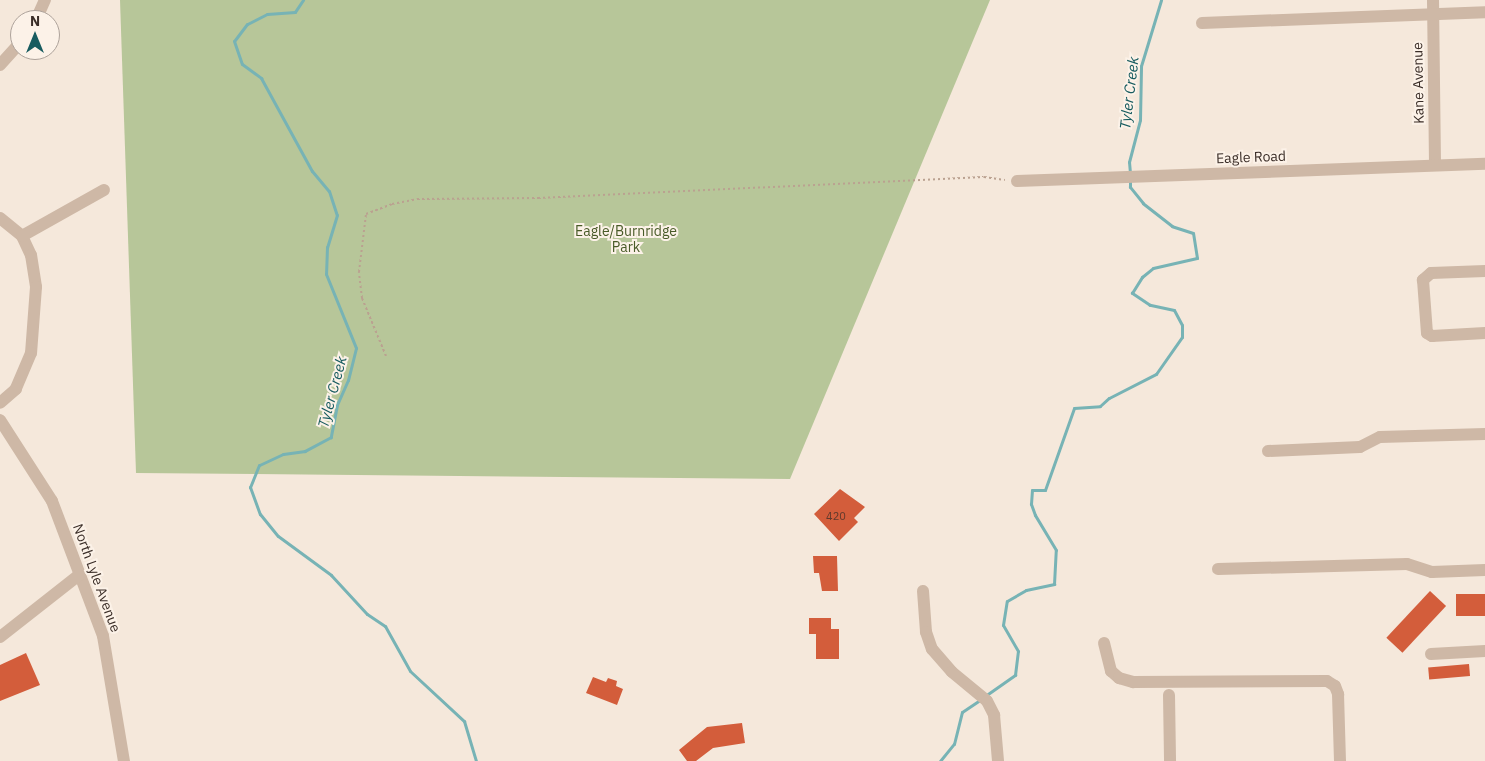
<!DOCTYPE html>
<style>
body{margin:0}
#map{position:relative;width:1485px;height:761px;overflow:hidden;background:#f5e8db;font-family:"IBM Plex Sans",sans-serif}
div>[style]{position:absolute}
.green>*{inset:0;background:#b7c699}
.stream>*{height:3px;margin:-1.5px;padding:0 1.5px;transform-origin:1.5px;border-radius:1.5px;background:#77b3b5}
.building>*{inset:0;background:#d35d3b;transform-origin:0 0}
.path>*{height:2px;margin-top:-1px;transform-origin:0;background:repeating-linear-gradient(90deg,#baa190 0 2.5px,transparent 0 5px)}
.minor>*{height:12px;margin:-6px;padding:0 6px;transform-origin:6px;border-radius:6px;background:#ceb8a6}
span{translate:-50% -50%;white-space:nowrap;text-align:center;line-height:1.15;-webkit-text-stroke:4px #fcf2e8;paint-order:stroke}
.number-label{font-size:11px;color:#60392c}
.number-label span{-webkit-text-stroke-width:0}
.street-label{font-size:14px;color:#3a2d27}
.park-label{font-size:14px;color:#495b28}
.water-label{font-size:15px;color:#185c60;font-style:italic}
.north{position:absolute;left:10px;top:10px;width:50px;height:50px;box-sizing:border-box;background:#fcf2e8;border:1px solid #aea39b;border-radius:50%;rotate:0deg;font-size:14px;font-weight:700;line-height:20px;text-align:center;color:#3a2d27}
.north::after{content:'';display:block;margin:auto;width:18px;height:22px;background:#185c60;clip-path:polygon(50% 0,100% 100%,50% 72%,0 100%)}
</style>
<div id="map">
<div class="green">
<div style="clip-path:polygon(120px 0,990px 0,790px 479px,136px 473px)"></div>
</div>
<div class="stream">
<div style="left:303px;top:0;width:14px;rotate:124deg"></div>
<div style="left:295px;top:12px;width:28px;rotate:176deg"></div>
<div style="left:267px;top:14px;width:22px;rotate:153deg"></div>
<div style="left:247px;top:24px;width:21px;rotate:127deg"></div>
<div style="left:234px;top:41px;width:24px;rotate:71deg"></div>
<div style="left:242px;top:64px;width:24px;rotate:36deg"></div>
<div style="left:261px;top:78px;width:106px;rotate:61.3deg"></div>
<div style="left:312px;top:171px;width:26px;rotate:50deg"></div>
<div style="left:329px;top:191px;width:25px;rotate:72deg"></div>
<div style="left:337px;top:215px;width:34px;rotate:107deg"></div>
<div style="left:327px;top:247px;width:27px;rotate:92deg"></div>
<div style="left:326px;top:274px;width:80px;rotate:67.9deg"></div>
<div style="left:356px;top:348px;width:33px;rotate:104deg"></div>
<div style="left:348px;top:380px;width:27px;rotate:114deg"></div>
<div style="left:337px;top:405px;width:33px;rotate:101deg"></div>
<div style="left:331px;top:437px;width:30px;rotate:152deg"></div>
<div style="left:305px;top:451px;width:22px;rotate:172deg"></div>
<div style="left:283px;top:454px;width:26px;rotate:155deg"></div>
<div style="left:259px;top:465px;width:24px;rotate:112deg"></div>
<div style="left:250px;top:487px;width:29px;rotate:70deg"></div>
<div style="left:260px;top:514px;width:28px;rotate:51deg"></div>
<div style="left:278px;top:536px;width:66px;rotate:36.3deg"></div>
<div style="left:331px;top:575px;width:53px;rotate:47.3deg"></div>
<div style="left:367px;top:614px;width:22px;rotate:34deg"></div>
<div style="left:385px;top:626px;width:51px;rotate:60.9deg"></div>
<div style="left:410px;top:671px;width:74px;rotate:42.8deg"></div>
<div style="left:464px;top:721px;width:42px;rotate:73.3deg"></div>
<div style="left:1130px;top:173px;width:11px;rotate:-95deg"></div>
<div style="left:1129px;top:162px;width:43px;rotate:-75.3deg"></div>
<div style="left:1140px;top:120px;width:54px;rotate:-88.9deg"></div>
<div style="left:1141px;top:66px;width:69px;rotate:-73.1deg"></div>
<div style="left:985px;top:696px;width:37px;rotate:-35deg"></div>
<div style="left:1015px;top:675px;width:24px;rotate:-83deg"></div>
<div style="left:1018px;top:651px;width:30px;rotate:-120deg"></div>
<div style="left:1003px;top:625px;width:24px;rotate:-81deg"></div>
<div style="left:1007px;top:601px;width:22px;rotate:-30deg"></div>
<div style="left:1026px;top:590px;width:29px;rotate:-12deg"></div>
<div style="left:1054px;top:584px;width:34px;rotate:-87deg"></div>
<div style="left:1056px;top:550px;width:41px;rotate:-121deg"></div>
<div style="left:1035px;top:515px;width:12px;rotate:-110deg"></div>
<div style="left:1031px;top:504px;width:14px;rotate:-86deg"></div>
<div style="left:1032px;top:490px;width:13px"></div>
<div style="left:1045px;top:490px;width:87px;rotate:-70.5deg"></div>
<div style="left:1074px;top:408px;width:26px;rotate:-4deg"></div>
<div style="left:1100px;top:406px;width:12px;rotate:-42deg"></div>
<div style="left:1109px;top:398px;width:53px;rotate:-27.1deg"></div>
<div style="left:1156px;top:374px;width:45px;rotate:-54.9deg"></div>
<div style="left:1182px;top:337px;width:12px;rotate:-90deg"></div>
<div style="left:1182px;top:325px;width:17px;rotate:-118deg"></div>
<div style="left:1174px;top:310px;width:25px;rotate:-168deg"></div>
<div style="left:1150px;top:305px;width:22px;rotate:-146deg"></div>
<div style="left:1132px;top:293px;width:19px;rotate:-58deg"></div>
<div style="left:1142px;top:277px;width:14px;rotate:-39deg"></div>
<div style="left:1153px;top:268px;width:45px;rotate:-12.8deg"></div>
<div style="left:1197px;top:258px;width:25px;rotate:-99deg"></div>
<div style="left:1193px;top:233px;width:22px;rotate:-162deg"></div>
<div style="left:1172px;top:226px;width:37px;rotate:-142deg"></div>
<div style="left:1143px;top:203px;width:21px;rotate:-129deg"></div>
<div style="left:1130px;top:187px;width:8px;rotate:-90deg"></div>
<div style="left:940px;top:761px;width:22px;rotate:-51deg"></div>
<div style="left:954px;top:744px;width:33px;rotate:-76deg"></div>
<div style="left:962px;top:712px;width:22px;rotate:-34deg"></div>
</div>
<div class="building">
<div style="clip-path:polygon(840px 489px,865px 507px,854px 518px,858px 522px,839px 541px,814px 514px)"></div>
<div style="clip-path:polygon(813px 556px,837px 556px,838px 591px,822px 591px,819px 573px,814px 573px)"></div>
<div style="left:1430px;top:591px;width:22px;height:64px;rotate:43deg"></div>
<div style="left:1485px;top:594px;width:22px;height:29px;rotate:90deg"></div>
<div style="clip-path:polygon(809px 618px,831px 618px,831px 629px,839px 629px,839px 659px,816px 659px,816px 634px,809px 634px)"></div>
<div style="clip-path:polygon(26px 653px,40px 685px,0 701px,0 665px)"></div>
<div style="left:1469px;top:664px;width:12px;height:41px;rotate:85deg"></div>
<div style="clip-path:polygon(593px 677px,606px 682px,608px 678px,617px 681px,616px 686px,623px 689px,617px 705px,586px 693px)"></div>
<div style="clip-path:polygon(742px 723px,745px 743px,713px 748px,696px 761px,687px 761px,679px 750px,707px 727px)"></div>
</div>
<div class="path">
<div style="left:386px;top:356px;width:63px;rotate:-112.5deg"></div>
<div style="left:362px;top:298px;width:26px;rotate:-97deg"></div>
<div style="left:359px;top:272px;width:58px;rotate:-83.1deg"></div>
<div style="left:366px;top:214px;width:28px;rotate:-21deg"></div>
<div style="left:392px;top:204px;width:25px;rotate:-11deg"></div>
<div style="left:417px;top:199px;width:121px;rotate:-0.5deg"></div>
<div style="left:538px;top:198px;width:446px;rotate:-2.7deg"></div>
<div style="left:984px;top:177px;width:21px;rotate:8deg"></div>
</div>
<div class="minor">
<div style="left:1433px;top:0;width:165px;rotate:89.3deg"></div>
<div style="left:36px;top:20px;width:22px;rotate:-66deg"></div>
<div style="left:1202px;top:23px;width:283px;rotate:-2.2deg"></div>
<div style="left:0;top:65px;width:30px;rotate:-48deg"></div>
<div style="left:1017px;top:181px;width:468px;rotate:-2.1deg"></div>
<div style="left:0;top:218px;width:28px;rotate:39deg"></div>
<div style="left:22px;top:236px;width:21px;rotate:65deg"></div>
<div style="left:31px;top:255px;width:32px;rotate:81deg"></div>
<div style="left:36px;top:287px;width:66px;rotate:94.3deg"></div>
<div style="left:31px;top:353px;width:39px;rotate:113deg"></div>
<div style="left:16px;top:389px;width:21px;rotate:139deg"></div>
<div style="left:22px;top:236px;width:94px;rotate:-29.3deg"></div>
<div style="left:1485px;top:271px;width:54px;rotate:177.9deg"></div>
<div style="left:1431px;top:273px;width:11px;rotate:139deg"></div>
<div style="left:1423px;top:280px;width:53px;rotate:85.7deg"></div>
<div style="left:1427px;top:333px;width:6px;rotate:31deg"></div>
<div style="left:1432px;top:336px;width:53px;rotate:-3.2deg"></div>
<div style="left:0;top:420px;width:96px;rotate:57.3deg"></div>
<div style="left:52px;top:501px;width:144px;rotate:69.3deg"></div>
<div style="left:103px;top:636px;width:127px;rotate:80.5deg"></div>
<div style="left:1268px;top:451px;width:92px;rotate:-2.5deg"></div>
<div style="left:1360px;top:447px;width:22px;rotate:-27deg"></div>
<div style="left:1380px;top:437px;width:105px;rotate:-1.6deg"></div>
<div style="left:1218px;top:569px;width:189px;rotate:-1.5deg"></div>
<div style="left:1407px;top:564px;width:26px;rotate:18deg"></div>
<div style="left:1432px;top:572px;width:53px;rotate:-2.2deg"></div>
<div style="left:923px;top:591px;width:41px;rotate:85.8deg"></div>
<div style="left:926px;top:632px;width:18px;rotate:71deg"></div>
<div style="left:932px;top:649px;width:30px;rotate:49deg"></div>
<div style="left:952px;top:672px;width:45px;rotate:39.6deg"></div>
<div style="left:987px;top:701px;width:16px;rotate:63deg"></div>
<div style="left:994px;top:715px;width:46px;rotate:85deg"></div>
<div style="left:0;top:637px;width:100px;rotate:-38.1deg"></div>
<div style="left:1104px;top:643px;width:29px;rotate:76deg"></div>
<div style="left:1111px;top:671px;width:11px;rotate:41deg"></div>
<div style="left:1119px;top:678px;width:15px;rotate:16deg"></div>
<div style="left:1133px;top:682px;width:194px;rotate:-0.3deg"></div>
<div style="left:1327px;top:681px;width:9px;rotate:32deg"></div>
<div style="left:1335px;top:686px;width:9px;rotate:69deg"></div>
<div style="left:1338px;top:694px;width:67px;rotate:88.3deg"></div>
<div style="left:1431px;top:654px;width:54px;rotate:-3.2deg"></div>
<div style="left:1169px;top:695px;width:66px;rotate:89.1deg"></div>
</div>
<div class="number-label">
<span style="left:836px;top:516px">420</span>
</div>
<div class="street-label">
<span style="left:1418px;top:83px;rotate:-91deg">Kane Avenue</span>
<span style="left:1251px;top:157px;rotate:-2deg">Eagle Road</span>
<span style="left:97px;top:578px;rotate:70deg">North Lyle Avenue</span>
</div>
<div class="park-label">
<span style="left:626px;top:239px">Eagle/Burnridge<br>Park</span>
</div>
<div class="water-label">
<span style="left:1129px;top:93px;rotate:-83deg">Tyler Creek</span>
<span style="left:332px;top:392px;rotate:-75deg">Tyler Creek</span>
</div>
<div class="north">N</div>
</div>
